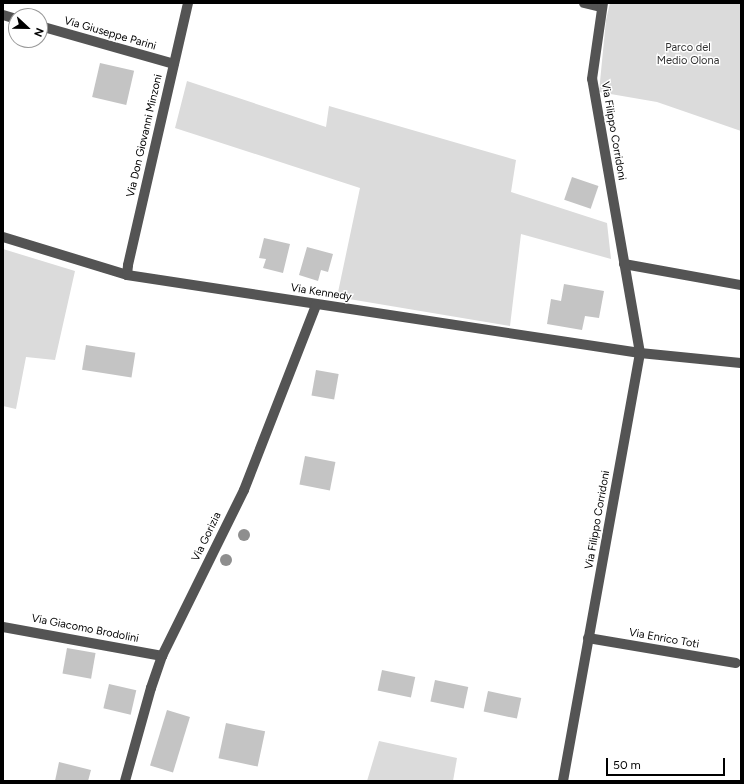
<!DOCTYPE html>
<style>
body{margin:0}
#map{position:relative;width:744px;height:784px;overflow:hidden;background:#fff;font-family:Figtree,sans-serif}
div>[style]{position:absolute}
.green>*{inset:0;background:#dbdbdb}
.building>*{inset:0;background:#c4c4c4;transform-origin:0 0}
.minor>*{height:10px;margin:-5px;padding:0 5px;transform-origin:5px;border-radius:5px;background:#545454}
.trees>*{width:12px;height:12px;margin:-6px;border-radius:50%;background:#8e8e8e}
span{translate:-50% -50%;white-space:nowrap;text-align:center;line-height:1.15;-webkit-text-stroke:3px #fff;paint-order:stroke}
.street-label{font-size:11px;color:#000}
.park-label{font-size:11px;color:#323232}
.frame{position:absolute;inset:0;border:4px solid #000;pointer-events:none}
.north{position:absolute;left:8px;top:8px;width:40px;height:40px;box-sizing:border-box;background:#fff;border:1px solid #999;border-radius:50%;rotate:112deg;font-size:11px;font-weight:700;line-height:16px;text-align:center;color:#000}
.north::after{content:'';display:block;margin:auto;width:14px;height:18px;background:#000;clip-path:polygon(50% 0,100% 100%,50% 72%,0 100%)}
.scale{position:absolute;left:606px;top:758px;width:119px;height:18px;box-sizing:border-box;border:2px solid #000;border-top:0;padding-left:5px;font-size:12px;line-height:14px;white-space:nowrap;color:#000;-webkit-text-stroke:3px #fff;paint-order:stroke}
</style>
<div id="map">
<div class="green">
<div style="clip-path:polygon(610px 3px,741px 3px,741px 131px,657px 102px,599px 92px,606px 20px)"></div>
<div style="clip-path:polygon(187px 81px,326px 127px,329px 106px,516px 160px,511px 192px,607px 223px,611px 259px,521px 234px,510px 326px,337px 297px,360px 188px,175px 128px)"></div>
<div style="clip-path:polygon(3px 249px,75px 271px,55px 360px,26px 357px,16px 409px,3px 406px)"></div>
<div style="clip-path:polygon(379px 741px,457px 758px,453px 781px,367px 781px)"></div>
</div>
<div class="building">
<div style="left:100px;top:63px;width:35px;height:35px;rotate:13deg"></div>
<div style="left:572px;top:177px;width:28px;height:24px;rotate:19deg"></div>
<div style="clip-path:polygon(264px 238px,290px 244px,283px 273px,263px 268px,266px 259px,259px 258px)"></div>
<div style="clip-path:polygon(307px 247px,333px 254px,328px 272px,321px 270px,318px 281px,299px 275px)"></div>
<div style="clip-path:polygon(564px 284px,604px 291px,599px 318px,585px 316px,582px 330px,547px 324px,551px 299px,561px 301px)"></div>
<div style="left:86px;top:345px;width:50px;height:25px;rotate:9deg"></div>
<div style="left:316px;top:370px;width:23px;height:26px;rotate:10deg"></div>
<div style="left:305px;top:456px;width:31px;height:29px;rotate:11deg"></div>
<div style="left:67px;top:648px;width:29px;height:26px;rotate:10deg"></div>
<div style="left:382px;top:670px;width:34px;height:21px;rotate:12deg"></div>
<div style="left:435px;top:680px;width:34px;height:22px;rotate:12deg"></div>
<div style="left:109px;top:684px;width:28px;height:25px;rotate:13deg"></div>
<div style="left:488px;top:691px;width:34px;height:21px;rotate:12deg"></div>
<div style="left:167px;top:710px;width:24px;height:58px;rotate:17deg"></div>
<div style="left:226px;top:723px;width:40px;height:36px;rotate:12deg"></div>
<div style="clip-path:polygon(59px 762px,91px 770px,88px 781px,55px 781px)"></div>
</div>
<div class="minor">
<div style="left:584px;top:3px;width:17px;rotate:13deg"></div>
<div style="left:3px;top:15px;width:14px;rotate:17deg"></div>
<div style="left:40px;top:26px;width:139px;rotate:15.8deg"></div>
<div style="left:3px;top:237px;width:130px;rotate:17deg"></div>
<div style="left:127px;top:275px;width:519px;rotate:8.65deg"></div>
<div style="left:640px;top:353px;width:101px;rotate:5.7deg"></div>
<div style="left:624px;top:264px;width:119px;rotate:10.2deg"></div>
<div style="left:127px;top:275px;width:10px;rotate:-84deg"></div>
<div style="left:128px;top:265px;width:269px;rotate:-77.1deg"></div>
<div style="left:3px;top:627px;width:162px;rotate:10.3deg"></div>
<div style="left:588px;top:638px;width:150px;rotate:9.6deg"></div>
<div style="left:125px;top:781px;width:97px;rotate:-74.4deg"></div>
<div style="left:151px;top:688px;width:34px;rotate:-71deg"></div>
<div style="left:162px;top:656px;width:185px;rotate:-63.7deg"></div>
<div style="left:244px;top:490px;width:199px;rotate:-68.7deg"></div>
<div style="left:563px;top:781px;width:435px;rotate:-79.8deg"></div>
<div style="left:640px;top:353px;width:278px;rotate:-99.9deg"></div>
<div style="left:592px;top:79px;width:77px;rotate:-81.8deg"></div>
</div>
<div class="trees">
<div style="left:244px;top:535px"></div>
<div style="left:226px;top:560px"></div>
</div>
<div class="street-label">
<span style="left:110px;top:34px;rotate:16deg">Via Giuseppe Parini</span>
<span style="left:613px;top:131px;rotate:80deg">Via Filippo Corridoni</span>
<span style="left:145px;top:136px;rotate:-77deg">Via Don Giovanni Minzoni</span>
<span style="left:321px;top:293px;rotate:9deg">Via Kennedy</span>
<span style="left:598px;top:520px;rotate:-80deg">Via Filippo Corridoni</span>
<span style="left:207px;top:537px;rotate:-64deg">Via Gorizia</span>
<span style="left:85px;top:629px;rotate:11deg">Via Giacomo Brodolini</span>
<span style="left:664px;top:639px;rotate:10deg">Via Enrico Toti</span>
</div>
<div class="park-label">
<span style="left:688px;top:55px">Parco del<br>Medio Olona</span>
</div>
<div class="frame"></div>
<div class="north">N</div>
<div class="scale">50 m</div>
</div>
